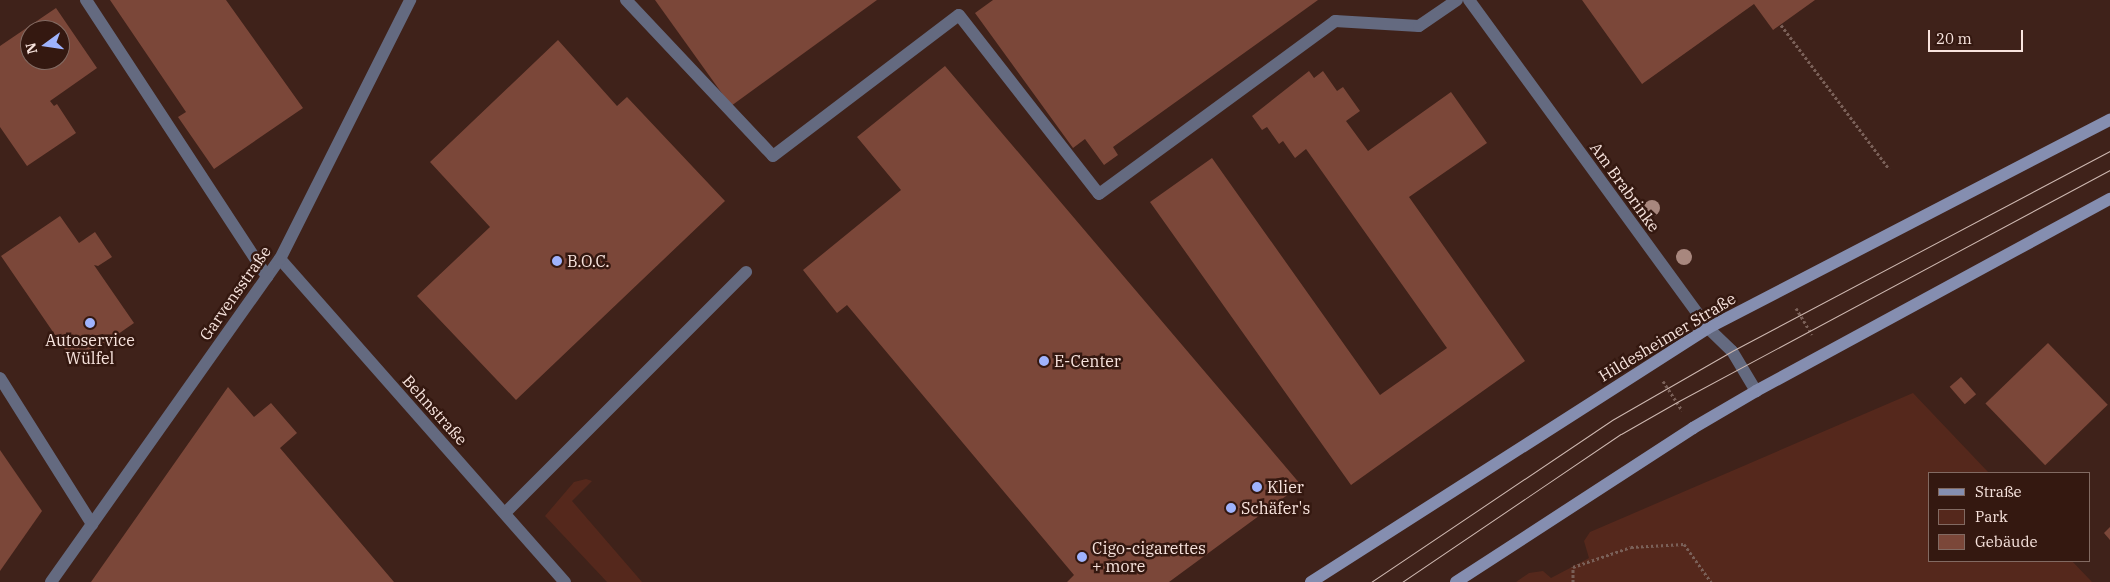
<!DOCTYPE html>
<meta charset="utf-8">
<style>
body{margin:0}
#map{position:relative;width:2110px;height:582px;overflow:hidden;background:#3f221a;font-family:"IBM Plex Serif",serif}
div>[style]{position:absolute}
.green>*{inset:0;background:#55281c}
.building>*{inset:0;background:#7b4739;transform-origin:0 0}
.path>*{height:3px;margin-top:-1.5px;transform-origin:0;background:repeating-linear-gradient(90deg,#7a6058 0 2.5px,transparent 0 5px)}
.lane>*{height:12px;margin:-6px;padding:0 6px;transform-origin:6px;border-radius:6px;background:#646a80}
.street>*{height:12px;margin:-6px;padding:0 6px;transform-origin:6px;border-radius:6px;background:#646a80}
.secondary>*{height:12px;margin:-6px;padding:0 6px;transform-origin:6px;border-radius:6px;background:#858eb0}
.tram>*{height:1px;margin:-0.5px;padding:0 0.5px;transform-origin:0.5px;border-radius:0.5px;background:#ceb8b1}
.trees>*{width:16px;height:16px;margin:-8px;border-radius:50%;background:#a8877e}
.dots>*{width:14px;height:14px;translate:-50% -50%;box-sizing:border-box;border:2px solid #341810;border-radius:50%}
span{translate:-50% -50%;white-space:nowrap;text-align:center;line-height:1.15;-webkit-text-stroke:5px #341810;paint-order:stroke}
.street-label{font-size:16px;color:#f8e4de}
.poi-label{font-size:16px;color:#f8e4de}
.left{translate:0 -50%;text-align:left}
.legend{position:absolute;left:1928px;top:472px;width:162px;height:90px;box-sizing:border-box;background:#341810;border:1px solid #826a62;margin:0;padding:6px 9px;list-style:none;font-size:15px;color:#f8e4de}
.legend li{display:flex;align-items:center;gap:10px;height:25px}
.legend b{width:25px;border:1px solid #826a62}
.north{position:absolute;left:20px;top:20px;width:50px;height:50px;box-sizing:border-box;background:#341810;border:1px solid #826a62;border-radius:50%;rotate:256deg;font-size:14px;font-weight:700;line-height:20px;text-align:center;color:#f8e4de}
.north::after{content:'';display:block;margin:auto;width:18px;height:22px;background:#9fb3fd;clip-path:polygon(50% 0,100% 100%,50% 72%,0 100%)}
.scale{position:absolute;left:1928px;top:30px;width:95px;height:22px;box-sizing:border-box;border:2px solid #f8e4de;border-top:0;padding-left:6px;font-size:15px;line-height:18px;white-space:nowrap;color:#f8e4de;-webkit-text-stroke:4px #341810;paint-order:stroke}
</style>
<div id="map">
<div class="green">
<div style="clip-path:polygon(1913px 393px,1989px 473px,1929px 473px,1929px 561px,2072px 561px,2092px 582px,1516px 582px,1529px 573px,1543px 571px,1551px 578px,1589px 558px,1584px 541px,1590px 532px)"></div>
<div style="clip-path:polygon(586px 479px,592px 481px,572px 501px,642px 582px,607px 582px,545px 516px,574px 482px)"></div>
</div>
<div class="building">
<div style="clip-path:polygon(110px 0,226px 0,303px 108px,214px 169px,178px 117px,186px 112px)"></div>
<div style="clip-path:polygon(655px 0,877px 0,731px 106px)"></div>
<div style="clip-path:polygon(993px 0,1318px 0,1113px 147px,1118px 155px,1104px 165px,1085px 139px,1073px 148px,975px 13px)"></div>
<div style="clip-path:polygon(1582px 0,1815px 0,1773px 30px,1754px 4px,1642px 84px)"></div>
<div style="clip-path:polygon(evenodd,56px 8px,97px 68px,50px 101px,54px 106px,57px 104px,76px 133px,27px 166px,0 127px,0 46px,56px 8px,30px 30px,60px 30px,60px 60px,30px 60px,30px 30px)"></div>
<div style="clip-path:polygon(558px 40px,617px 106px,627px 97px,725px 201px,516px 400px,417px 296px,490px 227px,430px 162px)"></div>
<div style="clip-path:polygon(945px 66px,1301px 485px,1169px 582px,1067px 582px,1074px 575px,847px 305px,837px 313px,803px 270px,901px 190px,857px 137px)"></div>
<div style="clip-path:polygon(1309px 71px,1314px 78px,1323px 71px,1337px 91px,1343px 87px,1360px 111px,1346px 121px,1368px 151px,1451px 92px,1487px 143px,1409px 197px,1525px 361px,1351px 485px,1150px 202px,1212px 158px,1380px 395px,1447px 348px,1306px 149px,1295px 158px,1283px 141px,1279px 144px,1267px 127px,1262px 130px,1252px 116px)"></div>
<div style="clip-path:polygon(60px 216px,79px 243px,95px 232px,112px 257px,98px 266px,94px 265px,134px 323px,75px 364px,1px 256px)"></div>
<div style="left:2048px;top:343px;width:86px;height:87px;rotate:46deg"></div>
<div style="left:1961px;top:377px;width:23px;height:15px;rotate:49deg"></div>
<div style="clip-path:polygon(228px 387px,254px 417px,271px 403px,297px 433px,280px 448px,394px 582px,91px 582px)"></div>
<div style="clip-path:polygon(0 450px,42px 511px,0 571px)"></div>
<div style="clip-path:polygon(2110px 527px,2110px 540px,2104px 533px)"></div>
</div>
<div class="path">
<div style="left:1781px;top:25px;width:180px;rotate:53.1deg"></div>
<div style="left:1796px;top:308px;width:31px;rotate:59deg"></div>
<div style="left:1663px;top:381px;width:35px;rotate:57deg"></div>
<div style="left:1573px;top:582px;width:15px;rotate:-90deg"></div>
<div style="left:1573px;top:567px;width:61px;rotate:-19deg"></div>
<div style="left:1631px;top:547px;width:53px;rotate:-3.2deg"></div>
<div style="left:1684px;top:544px;width:47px;rotate:54.6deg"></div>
</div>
<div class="lane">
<div style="left:86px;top:0;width:331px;rotate:56.8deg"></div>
<div style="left:626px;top:0;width:214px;rotate:46.7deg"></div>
<div style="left:773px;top:156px;width:233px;rotate:-37.2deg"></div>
<div style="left:959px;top:15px;width:227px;rotate:52deg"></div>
<div style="left:1099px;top:194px;width:293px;rotate:-36.2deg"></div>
<div style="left:1335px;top:21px;width:84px;rotate:3.4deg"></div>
<div style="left:1419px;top:26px;width:46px;rotate:-34.4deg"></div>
<div style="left:0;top:378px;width:173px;rotate:57.8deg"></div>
<div style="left:505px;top:513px;width:341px;rotate:-45deg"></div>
</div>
<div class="street">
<div style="left:1469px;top:0;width:406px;rotate:53.9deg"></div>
<div style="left:1708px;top:328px;width:33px;rotate:44deg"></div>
<div style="left:1732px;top:351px;width:47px;rotate:59deg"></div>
<div style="left:280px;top:259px;width:431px;rotate:48.6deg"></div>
<div style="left:51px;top:582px;width:396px;rotate:-54.7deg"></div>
<div style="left:280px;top:259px;width:290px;rotate:-63.3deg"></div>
</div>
<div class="secondary">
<div style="left:1311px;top:582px;width:471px;rotate:-32.6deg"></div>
<div style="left:1708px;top:328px;width:453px;rotate:-27.4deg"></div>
<div style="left:1456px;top:582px;width:283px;rotate:-33deg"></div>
<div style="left:1693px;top:428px;width:73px;rotate:-30.4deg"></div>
<div style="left:1756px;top:391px;width:403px;rotate:-28.5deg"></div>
</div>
<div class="tram">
<div style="left:1371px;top:582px;width:290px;rotate:-33.9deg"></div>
<div style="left:1612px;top:420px;width:138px;rotate:-29.9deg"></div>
<div style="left:1732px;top:351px;width:428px;rotate:-27.9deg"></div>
<div style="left:1402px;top:582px;width:264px;rotate:-34.1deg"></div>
<div style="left:1621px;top:434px;width:64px;rotate:-29.7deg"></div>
<div style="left:1677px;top:402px;width:491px;rotate:-28.2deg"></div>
</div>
<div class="trees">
<div style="left:1652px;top:208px"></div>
<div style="left:1684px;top:257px"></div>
</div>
<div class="dots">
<div style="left:557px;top:261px;background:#9fb3fd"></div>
<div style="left:90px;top:323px;background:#9fb3fd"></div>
<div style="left:1044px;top:361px;background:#9fb3fd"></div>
<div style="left:1257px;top:487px;background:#9fb3fd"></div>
<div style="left:1231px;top:508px;background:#9fb3fd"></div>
<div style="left:1082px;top:557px;background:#9fb3fd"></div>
</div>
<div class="street-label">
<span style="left:1625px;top:187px;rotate:54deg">Am Brabrinke</span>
<span style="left:235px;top:293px;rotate:-55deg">Garvensstraße</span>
<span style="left:1667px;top:337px;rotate:-31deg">Hildesheimer Straße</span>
<span style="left:435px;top:410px;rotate:48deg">Behnstraße</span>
</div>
<div class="poi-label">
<span class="left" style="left:567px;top:261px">B.O.C.</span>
<span style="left:90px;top:349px">Autoservice<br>Wülfel</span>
<span class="left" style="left:1054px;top:361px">E-Center</span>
<span class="left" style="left:1267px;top:487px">Klier</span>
<span class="left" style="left:1241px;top:508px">Schäfer's</span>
<span class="left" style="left:1092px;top:557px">Cigo-cigarettes<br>+ more</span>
</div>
<ul class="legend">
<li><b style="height:6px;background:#858eb0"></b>Straße</li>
<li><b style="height:14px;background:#55281c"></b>Park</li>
<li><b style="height:14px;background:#7b4739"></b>Gebäude</li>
</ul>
<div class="north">N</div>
<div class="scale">20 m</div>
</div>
